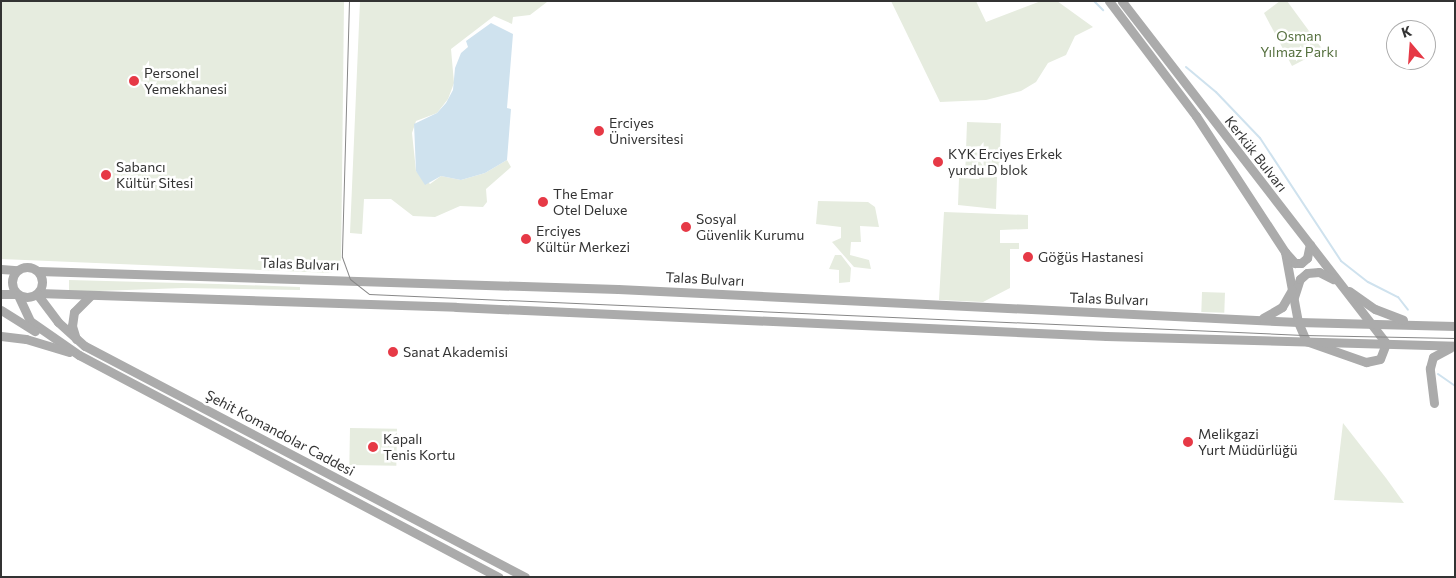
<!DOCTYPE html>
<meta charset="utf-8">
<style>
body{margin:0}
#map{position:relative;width:1456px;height:578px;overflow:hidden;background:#fff;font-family:Commissioner,sans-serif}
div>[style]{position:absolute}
.green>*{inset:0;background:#e6ecdf;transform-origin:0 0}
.water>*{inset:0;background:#cfe2ee}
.stream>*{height:2px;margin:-1px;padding:0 1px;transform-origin:1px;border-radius:1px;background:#cfe2ee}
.primary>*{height:9px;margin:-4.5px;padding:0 4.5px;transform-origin:4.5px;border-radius:4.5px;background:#ababab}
.primary>.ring{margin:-4.5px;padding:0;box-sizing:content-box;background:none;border:9px solid #ababab;border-radius:50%}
.tram>*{height:1px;margin:-0.5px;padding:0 0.5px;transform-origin:0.5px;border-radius:0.5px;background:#888}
.dots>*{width:14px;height:14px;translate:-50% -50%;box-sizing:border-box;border:2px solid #fff;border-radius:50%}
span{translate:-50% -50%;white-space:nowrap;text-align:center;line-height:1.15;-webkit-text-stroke:5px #fff;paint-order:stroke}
.park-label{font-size:14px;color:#56703f}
.poi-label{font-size:14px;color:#333}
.left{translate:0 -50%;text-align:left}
.street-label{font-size:14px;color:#333}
.frame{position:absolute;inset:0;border:2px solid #333;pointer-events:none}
.north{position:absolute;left:1386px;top:20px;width:50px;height:50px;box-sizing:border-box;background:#fff;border:1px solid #adadad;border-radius:50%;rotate:342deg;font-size:14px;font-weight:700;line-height:20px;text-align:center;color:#333}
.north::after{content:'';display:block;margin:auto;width:18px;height:22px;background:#e63946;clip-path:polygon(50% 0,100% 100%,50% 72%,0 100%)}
</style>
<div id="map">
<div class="green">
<div style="clip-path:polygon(1px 1px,344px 1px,341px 266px,331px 273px,1px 259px)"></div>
<div style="clip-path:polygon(360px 1px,547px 2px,530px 15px,513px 17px,512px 24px,494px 16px,451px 49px,454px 83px,448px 99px,437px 113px,416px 121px,412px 133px,416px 171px,430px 184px,441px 176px,461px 180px,485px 173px,507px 160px,511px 167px,486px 189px,487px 202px,483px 207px,460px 206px,435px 217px,413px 216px,391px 199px,364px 199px,362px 234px,350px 233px)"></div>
<div style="clip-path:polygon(891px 1px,976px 1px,986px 22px,1041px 1px,1057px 1px,1093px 27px,1075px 36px,1066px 55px,1048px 63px,1036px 82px,1021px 91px,986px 100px,940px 102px)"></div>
<div style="clip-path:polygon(1280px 1px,1287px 1px,1323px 50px,1292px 66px,1264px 13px)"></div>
<div style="left:967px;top:122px;width:34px;height:48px;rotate:2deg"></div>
<div style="clip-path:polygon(980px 176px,997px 177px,996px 209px,958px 205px,959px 178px,979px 179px)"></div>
<div style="clip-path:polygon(818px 201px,868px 202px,875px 207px,879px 227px,860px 226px,861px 242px,851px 242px,850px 255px,869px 260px,871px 269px,854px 267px,832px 242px,841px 238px,841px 227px,816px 224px)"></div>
<div style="clip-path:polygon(944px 212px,1028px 215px,1028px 229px,1000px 230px,1000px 243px,1019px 243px,1019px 249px,1010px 249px,1010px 288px,983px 302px,939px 300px)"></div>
<div style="clip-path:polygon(835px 255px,841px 255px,851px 268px,850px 282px,839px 283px,839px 270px,829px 269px)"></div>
<div style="clip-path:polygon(69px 280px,218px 284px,300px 287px,300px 290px,184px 288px,69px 292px)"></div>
<div style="left:1202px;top:292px;width:23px;height:20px;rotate:2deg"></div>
<div style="clip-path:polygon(1343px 423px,1386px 478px,1404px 503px,1334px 500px)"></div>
<div style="left:350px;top:428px;width:47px;height:37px;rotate:1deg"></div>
</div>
<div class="water">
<div style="clip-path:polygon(491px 23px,513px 34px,507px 108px,511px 109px,507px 160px,485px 173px,461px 180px,441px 176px,425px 185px,416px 171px,414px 124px,437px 113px,446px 103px,453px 90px,455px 68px,461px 53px,468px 47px,466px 41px)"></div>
</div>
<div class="stream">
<div style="left:1094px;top:1px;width:13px;rotate:45deg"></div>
<div style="left:1186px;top:67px;width:39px;rotate:40deg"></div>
<div style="left:1216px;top:92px;width:64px;rotate:46.3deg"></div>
<div style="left:1260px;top:138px;width:147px;rotate:56.6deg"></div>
<div style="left:1341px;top:261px;width:34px;rotate:38deg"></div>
<div style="left:1368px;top:282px;width:34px;rotate:27deg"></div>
<div style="left:1398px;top:297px;width:16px;rotate:52deg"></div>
<div style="left:1438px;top:374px;width:21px;rotate:35deg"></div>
</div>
<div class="primary">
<div style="left:1109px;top:1px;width:144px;rotate:52.9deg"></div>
<div style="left:1196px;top:116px;width:163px;rotate:56.8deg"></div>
<div style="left:1285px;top:252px;width:71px;rotate:79.5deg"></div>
<div style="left:1298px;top:322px;width:21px;rotate:67deg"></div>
<div style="left:1306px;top:341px;width:64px;rotate:19.3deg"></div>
<div style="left:1366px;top:362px;width:14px;rotate:-12deg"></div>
<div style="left:1380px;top:359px;width:17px;rotate:-69deg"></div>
<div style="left:1386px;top:343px;width:432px;rotate:-127.7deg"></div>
<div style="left:1285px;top:252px;width:15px;rotate:48deg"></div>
<div style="left:1295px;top:263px;width:6px"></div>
<div style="left:1301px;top:263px;width:8px;rotate:-40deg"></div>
<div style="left:1307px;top:258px;width:14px;rotate:-78deg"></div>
<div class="ring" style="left:12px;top:267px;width:21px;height:21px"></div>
<div style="left:1px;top:269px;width:16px;rotate:4deg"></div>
<div style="left:38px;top:271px;width:580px;rotate:1.78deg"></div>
<div style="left:618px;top:289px;width:681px;rotate:2.78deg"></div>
<div style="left:1298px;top:322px;width:157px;rotate:1.5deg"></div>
<div style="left:1349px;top:291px;width:32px;rotate:35deg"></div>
<div style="left:1375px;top:309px;width:30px;rotate:21deg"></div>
<div style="left:38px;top:293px;width:418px;rotate:1.9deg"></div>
<div style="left:456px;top:307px;width:651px;rotate:2.55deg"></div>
<div style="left:1106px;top:336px;width:349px;rotate:1.6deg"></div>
<div style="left:1px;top:294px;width:16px"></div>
<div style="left:37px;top:294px;width:35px;rotate:53deg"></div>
<div style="left:58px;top:322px;width:36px;rotate:42deg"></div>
<div style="left:85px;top:346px;width:497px;rotate:27.7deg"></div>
<div style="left:18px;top:295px;width:29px;rotate:65deg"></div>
<div style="left:30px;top:321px;width:60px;rotate:34.8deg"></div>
<div style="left:79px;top:355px;width:475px;rotate:27.9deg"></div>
<div style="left:1294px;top:297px;width:19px;rotate:-72deg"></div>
<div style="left:1300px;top:279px;width:9px;rotate:-41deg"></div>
<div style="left:1307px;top:273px;width:12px;rotate:-5deg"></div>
<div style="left:1319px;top:272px;width:16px;rotate:27deg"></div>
<div style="left:1px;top:310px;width:40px;rotate:32deg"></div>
<div style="left:1263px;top:318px;width:22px;rotate:-30deg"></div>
<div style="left:1282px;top:307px;width:20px;rotate:-60deg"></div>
<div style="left:1px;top:336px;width:25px;rotate:7deg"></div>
<div style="left:26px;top:339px;width:45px;rotate:16.8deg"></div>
<div style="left:76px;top:339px;width:14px;rotate:-107deg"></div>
<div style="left:72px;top:326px;width:14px;rotate:-82deg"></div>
<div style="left:74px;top:312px;width:23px;rotate:-45deg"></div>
<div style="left:1434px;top:403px;width:35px;rotate:-97deg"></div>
<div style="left:1430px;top:368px;width:11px;rotate:-75deg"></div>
<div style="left:1433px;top:357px;width:19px;rotate:-28deg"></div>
</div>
<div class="tram">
<div style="left:349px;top:1px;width:256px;rotate:91.6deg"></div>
<div style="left:342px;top:257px;width:23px;rotate:70deg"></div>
<div style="left:350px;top:279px;width:24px;rotate:38deg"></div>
<div style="left:369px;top:294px;width:935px;rotate:2.51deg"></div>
<div style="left:1303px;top:335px;width:152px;rotate:1.1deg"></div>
</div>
<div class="dots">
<div style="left:134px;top:81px;background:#e63946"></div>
<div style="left:599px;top:131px;background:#e63946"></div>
<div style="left:938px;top:162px;background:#e63946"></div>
<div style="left:106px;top:175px;background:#e63946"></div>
<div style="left:543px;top:202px;background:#e63946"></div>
<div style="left:686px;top:227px;background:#e63946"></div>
<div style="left:526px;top:239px;background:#e63946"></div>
<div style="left:1028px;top:257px;background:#e63946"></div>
<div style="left:393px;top:352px;background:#e63946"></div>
<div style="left:1188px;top:442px;background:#e63946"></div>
<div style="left:373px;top:447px;background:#e63946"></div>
</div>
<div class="park-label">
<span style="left:1299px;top:44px">Osman<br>Yılmaz Parkı</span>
</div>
<div class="poi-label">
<span class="left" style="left:144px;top:81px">Personel<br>Yemekhanesi</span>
<span class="left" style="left:609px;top:131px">Erciyes<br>Üniversitesi</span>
<span class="left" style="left:948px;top:162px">KYK Erciyes Erkek<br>yurdu D blok</span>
<span class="left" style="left:116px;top:175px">Sabancı<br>Kültür Sitesi</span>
<span class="left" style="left:553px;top:202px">The Emar<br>Otel Deluxe</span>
<span class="left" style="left:696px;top:227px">Sosyal<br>Güvenlik Kurumu</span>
<span class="left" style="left:536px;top:239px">Erciyes<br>Kültür Merkezi</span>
<span class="left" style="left:1038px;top:257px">Göğüs Hastanesi</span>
<span class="left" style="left:403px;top:352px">Sanat Akademisi</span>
<span class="left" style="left:1198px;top:442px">Melikgazi<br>Yurt Müdürlüğü</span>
<span class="left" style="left:383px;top:447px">Kapalı<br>Tenis Kortu</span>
</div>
<div class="street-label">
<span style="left:1256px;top:154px;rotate:52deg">Kerkük Bulvarı</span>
<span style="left:300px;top:264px;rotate:2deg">Talas Bulvarı</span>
<span style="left:705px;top:279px;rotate:3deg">Talas Bulvarı</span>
<span style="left:1109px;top:299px;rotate:2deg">Talas Bulvarı</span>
<span style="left:280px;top:433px;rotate:28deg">Şehit Komandolar Caddesi</span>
</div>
<div class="frame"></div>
<div class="north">K</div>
</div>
